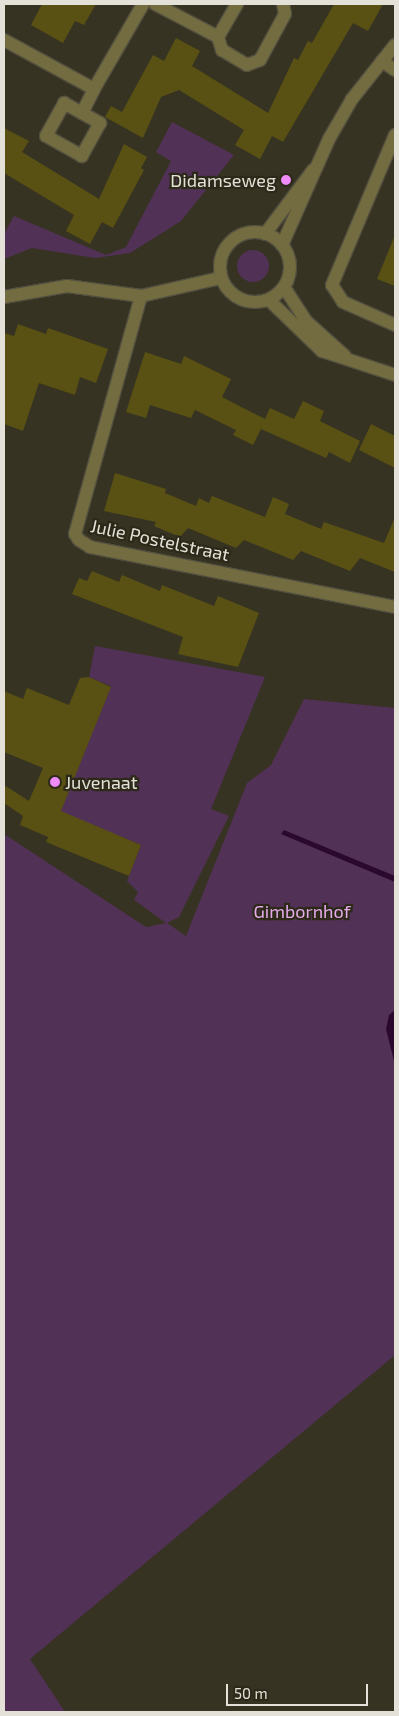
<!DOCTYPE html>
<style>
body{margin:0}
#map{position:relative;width:399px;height:1716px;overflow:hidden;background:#363322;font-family:"Exo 2",sans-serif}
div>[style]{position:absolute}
.green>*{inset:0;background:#523156}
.round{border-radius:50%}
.water>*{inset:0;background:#2b092f}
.building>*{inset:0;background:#595013}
.roads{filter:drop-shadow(1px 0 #524f3f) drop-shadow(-1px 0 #524f3f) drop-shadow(0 1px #524f3f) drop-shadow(0 -1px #524f3f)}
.minor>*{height:12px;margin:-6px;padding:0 6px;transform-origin:6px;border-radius:6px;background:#736c41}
.tertiary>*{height:12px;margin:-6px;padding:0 6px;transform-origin:6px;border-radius:6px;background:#736c41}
.tertiary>.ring{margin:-6px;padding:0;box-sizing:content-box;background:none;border:12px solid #736c41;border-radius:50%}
.dots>*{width:14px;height:14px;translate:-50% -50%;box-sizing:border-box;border:2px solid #2c2919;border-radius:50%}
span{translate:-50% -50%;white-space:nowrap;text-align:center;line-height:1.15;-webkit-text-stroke:4.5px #2c2919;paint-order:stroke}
.poi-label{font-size:18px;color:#e4e2d8}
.right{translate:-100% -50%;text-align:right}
.left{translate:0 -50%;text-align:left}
.street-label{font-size:18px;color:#e4e2d8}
.park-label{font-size:18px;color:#e6abeb}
.frame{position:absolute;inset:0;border:5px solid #e4e2d8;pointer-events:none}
.scale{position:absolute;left:226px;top:1684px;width:142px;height:22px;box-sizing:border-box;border:2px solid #e4e2d8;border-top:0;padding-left:6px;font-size:15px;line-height:18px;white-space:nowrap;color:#e4e2d8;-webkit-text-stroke:4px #2c2919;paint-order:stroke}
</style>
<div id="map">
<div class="green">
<div style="clip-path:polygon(172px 122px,234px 155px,181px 221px,130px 253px,95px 258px,32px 248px,4px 259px,4px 234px,14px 216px,106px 255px,126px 247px,171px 161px,156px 152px)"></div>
<div class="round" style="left:237px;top:250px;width:32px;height:32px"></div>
<div style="clip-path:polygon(95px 646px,265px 677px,211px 809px,229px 816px,179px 917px,167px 923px,186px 936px,247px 783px,271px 765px,304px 699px,395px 708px,395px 1355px,30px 1659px,65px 1712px,4px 1712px,4px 834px,146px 927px,166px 923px,134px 900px,138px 892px,127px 881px,141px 845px,60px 812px,111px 686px,89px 677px)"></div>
</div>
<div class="water">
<div style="clip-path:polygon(284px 830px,395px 876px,395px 882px,281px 834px)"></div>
<div style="clip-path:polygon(395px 1010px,395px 1065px,386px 1029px,389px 1015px)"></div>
</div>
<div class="building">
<div style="clip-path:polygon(42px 4px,96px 4px,84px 25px,75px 21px,63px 43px,31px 25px)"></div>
<div style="clip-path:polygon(334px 4px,383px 4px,368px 31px,353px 23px,283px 142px,272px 136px,260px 159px,235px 145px,244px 130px,179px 90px,161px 97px,143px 138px,105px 117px,111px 106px,122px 112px,153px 55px,164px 61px,176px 38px,200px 51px,192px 66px,268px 113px,294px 58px,298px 60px,308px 41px,312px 43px)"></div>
<div style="clip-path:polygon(4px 128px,29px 141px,22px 152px,99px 199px,124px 144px,147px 157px,141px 168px,144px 170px,113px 228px,102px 222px,90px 244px,66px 231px,74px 215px,4px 173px)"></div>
<div style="clip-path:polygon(395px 235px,395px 286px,377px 279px)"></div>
<div style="clip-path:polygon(18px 324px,46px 334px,48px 328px,108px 349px,96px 383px,80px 377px,75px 395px,39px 383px,23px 431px,4px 424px,4px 333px,14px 336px)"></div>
<div style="clip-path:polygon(145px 352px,181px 364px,184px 356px,231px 379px,222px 397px,265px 419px,270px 408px,294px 419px,303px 401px,324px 411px,320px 421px,360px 441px,350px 463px,329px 452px,326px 458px,261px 429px,253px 445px,233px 435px,236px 430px,195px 410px,191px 418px,150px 405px,146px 418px,126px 412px)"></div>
<div style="clip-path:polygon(371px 424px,395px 436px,395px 468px,359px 450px)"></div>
<div style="clip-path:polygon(115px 473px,166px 489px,165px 493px,196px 506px,199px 498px,209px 503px,212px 496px,265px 517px,273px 497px,289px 504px,285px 514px,321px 529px,324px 522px,384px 543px,395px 517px,395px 572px,360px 558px,350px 571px,301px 551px,293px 560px,244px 540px,236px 548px,188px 528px,180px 537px,154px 526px,156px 522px,104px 511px)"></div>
<div style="clip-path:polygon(92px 571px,119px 582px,122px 575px,160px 591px,162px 585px,214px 606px,218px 596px,259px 613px,238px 667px,178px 654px,183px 637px,72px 594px,79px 578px,87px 581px)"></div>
<div style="clip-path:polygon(89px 677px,111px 687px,61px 811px,141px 845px,129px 876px,46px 842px,48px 837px,20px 825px,23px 816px,4px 803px,4px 785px,29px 801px,43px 768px,4px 752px,4px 691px,23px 699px,27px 688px,69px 705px,80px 678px)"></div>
</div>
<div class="roads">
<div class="minor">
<div style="left:155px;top:4px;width:71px;rotate:27.6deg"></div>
<div style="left:237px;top:4px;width:38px;rotate:120deg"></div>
<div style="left:218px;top:37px;width:14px;rotate:73deg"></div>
<div style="left:222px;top:50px;width:29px;rotate:31deg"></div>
<div style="left:247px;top:65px;width:14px;rotate:-21deg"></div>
<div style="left:260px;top:60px;width:52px;rotate:-61.5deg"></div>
<div style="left:285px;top:14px;width:10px;rotate:-101deg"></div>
<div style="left:4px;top:40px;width:102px;rotate:28.6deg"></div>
<div style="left:94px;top:89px;width:98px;rotate:-60deg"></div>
<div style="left:382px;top:61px;width:16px;rotate:35deg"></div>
<div style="left:82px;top:113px;width:21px;rotate:29deg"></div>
<div style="left:100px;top:123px;width:38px;rotate:119deg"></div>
<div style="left:82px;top:156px;width:41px;rotate:-150.9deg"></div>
<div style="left:46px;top:136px;width:38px;rotate:-61deg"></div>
<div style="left:64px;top:103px;width:21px;rotate:29deg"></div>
<div style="left:82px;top:113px;width:27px;rotate:-63deg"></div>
<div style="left:395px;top:135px;width:163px;rotate:112.8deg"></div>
<div style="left:332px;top:285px;width:20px;rotate:57deg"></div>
<div style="left:343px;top:302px;width:57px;rotate:23.9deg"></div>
<div style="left:141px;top:296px;width:247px;rotate:105.5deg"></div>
<div style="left:75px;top:534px;width:7px;rotate:56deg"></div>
<div style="left:79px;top:540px;width:13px;rotate:32deg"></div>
<div style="left:90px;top:547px;width:311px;rotate:11.1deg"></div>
<div style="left:4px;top:297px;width:64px;rotate:-9.9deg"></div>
<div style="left:67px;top:286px;width:75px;rotate:7.7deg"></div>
<div style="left:141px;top:296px;width:82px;rotate:-12.7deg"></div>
</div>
<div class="tertiary">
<div class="ring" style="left:220px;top:232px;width:58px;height:58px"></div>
<div style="left:265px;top:234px;width:80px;rotate:-53.1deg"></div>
<div style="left:282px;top:245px;width:116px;rotate:-66.1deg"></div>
<div style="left:329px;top:139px;width:46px;rotate:-60.1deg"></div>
<div style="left:352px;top:99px;width:69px;rotate:-51.5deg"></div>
<div style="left:284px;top:287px;width:40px;rotate:57.1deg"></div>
<div style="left:306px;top:321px;width:52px;rotate:41.9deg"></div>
<div style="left:269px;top:300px;width:74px;rotate:43.9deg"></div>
<div style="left:322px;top:351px;width:77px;rotate:18.2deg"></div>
</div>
</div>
<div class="dots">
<div style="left:286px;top:180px;background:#ee8bf8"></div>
<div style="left:55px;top:782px;background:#ee8bf8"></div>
</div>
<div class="poi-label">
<span class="right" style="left:276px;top:180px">Didamseweg</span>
<span class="left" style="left:65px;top:782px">Juvenaat</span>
</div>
<div class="street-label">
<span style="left:160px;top:540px;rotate:12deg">Julie Postelstraat</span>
</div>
<div class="park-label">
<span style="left:302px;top:911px">Gimbornhof</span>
</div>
<div class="frame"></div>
<div class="scale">50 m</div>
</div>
